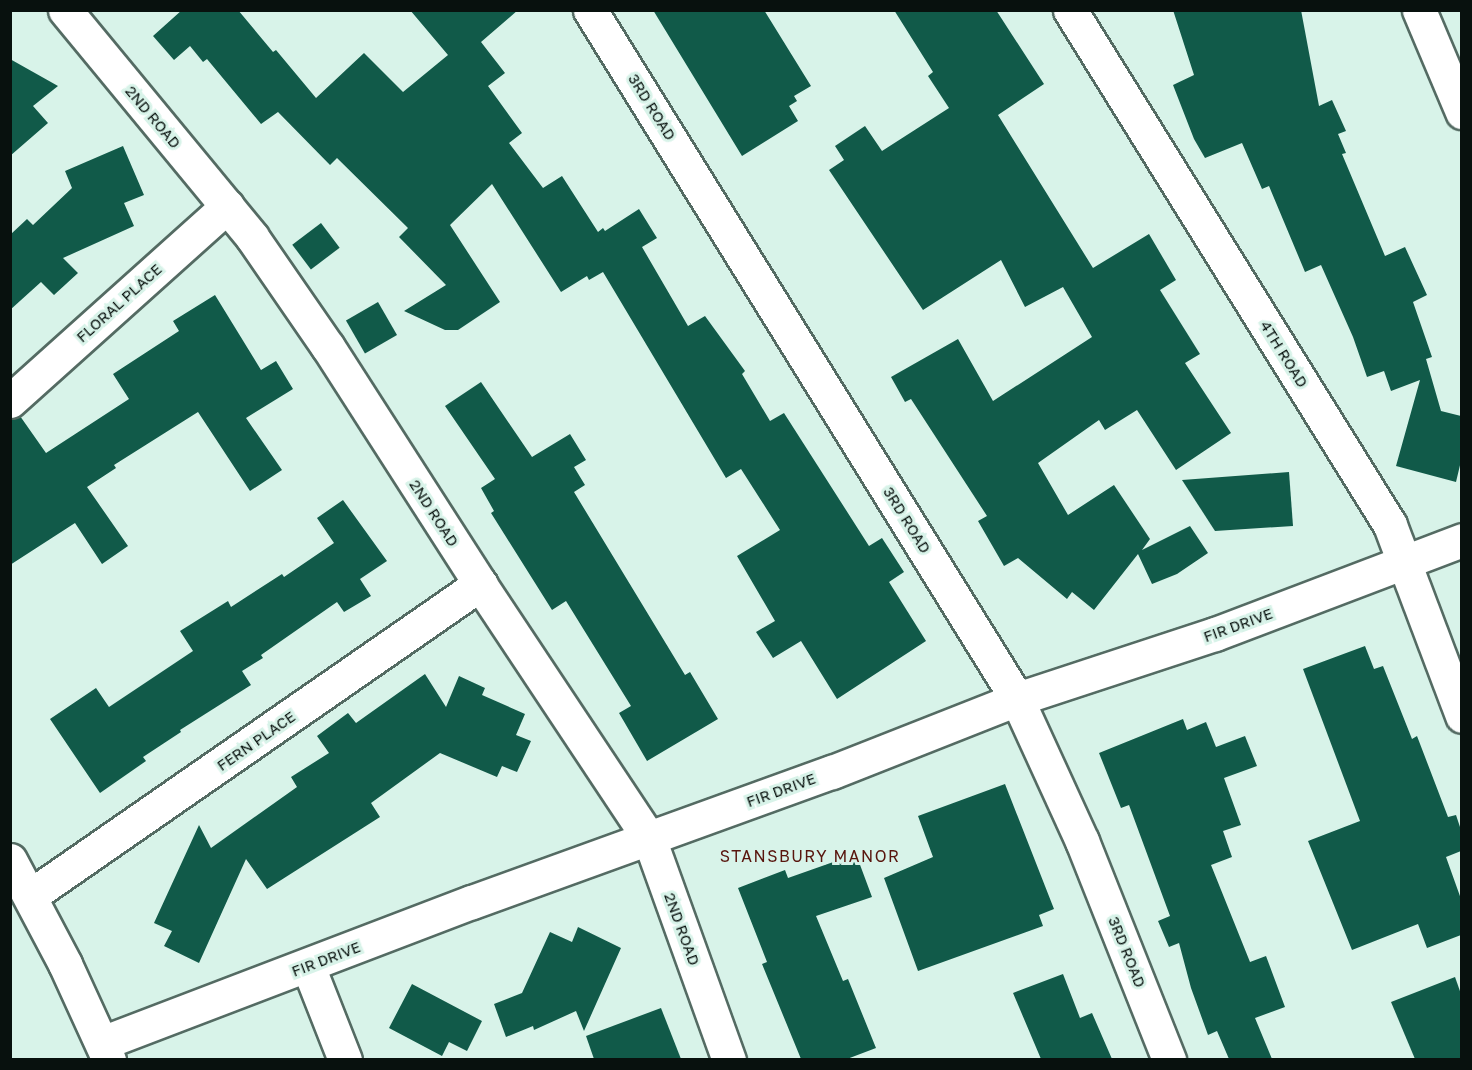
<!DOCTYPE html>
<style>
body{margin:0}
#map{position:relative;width:1472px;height:1070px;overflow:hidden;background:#d8f3e9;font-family:"Golos Text",sans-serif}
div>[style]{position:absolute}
.building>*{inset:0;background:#115a49;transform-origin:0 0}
.roads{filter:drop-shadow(2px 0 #546b63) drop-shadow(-2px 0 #546b63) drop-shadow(0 2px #546b63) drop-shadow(0 -2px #546b63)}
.minor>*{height:33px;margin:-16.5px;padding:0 16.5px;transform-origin:16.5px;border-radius:16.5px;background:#fff}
span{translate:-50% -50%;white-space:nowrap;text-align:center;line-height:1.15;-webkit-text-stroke:6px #d8f3e9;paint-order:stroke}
.street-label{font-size:15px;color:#08110e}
.neighbourhood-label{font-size:16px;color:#58150d;letter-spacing:1.5px}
.frame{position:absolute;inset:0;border:12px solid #08110e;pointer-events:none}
</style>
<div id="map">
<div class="building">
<div style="clip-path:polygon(182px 10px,238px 10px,273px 52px,276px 50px,316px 98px,364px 53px,403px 92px,448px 55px,410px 10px,518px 10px,481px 42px,505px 73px,488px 86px,522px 133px,509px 143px,543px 188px,562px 176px,598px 232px,603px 228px,605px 231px,639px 209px,657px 238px,642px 247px,688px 326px,705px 316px,745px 371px,742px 374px,770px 421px,784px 413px,869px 546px,882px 538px,904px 572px,889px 582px,926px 641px,837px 699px,801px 641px,773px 658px,756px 632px,775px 621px,737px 556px,780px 530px,741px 469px,726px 478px,603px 272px,589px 280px,587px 276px,561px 292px,492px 184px,450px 225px,500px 302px,458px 330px,445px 330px,404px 311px,446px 285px,399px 237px,408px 228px,337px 158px,330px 165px,278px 112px,261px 124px,207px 59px,203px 62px,190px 46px,174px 60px,153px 36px)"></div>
<div style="clip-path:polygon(653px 10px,764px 10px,811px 86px,794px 96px,797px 101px,789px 106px,798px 121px,742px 156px)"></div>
<div style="clip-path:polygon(894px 10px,996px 10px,1044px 84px,998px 115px,1093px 268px,1149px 234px,1176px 280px,1160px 290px,1200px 354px,1185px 363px,1231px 433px,1176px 470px,1137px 410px,1105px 430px,1099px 420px,1038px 463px,1068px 515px,1114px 485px,1150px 539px,1142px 550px,1190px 526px,1208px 553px,1177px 574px,1152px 584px,1138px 554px,1094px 610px,1072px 592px,1067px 599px,1018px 558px,1004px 566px,978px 521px,987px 516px,911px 399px,905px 402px,891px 377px,958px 339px,993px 401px,1092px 337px,1063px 287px,1025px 307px,1001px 260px,923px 310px,829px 170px,844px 160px,835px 146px,865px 126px,882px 151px,949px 108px,928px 76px,933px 72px)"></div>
<div style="clip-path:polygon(1173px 10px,1301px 10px,1319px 106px,1332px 100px,1346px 131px,1338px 134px,1346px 153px,1342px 154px,1385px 256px,1405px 247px,1427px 295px,1413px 302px,1432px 357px,1426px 359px,1441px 411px,1461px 416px,1461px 461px,1456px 482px,1396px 466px,1420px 380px,1391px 391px,1384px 371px,1367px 377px,1353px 337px,1321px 265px,1305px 272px,1269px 186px,1262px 189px,1242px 143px,1205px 158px,1194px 139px,1173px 85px,1194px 75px)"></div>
<div style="clip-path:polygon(10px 59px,58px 86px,33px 106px,48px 123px,10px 156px)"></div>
<div style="clip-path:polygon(123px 146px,144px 195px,124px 203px,134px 226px,63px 258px,78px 273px,54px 295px,41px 282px,10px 310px,10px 235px,27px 219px,33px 225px,72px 188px,65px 171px)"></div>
<div style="left:321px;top:223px;width:31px;height:36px;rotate:53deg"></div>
<div style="clip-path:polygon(215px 295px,261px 370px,276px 361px,293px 389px,246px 418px,282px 470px,250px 491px,198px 412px,114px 465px,116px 468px,87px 487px,128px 546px,102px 564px,75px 523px,10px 565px,10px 419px,20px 416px,46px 453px,129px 399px,113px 374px,179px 331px,173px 321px)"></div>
<div style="left:378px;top:302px;width:38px;height:37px;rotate:60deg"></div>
<div style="clip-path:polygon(481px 382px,532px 457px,570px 434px,586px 460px,574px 467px,585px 485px,574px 492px,685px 675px,690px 672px,718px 719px,647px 761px,619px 713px,631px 706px,566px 601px,552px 610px,491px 513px,494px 511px,481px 488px,495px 479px,445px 406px)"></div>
<div style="clip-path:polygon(1289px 472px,1293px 526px,1215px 531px,1182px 480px)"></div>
<div style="clip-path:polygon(343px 500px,387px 561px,360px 579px,371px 596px,344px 612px,337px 602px,261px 655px,263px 658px,242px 671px,251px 685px,180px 730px,181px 732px,143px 757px,146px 761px,100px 793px,50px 719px,96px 688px,109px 707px,193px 651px,180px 631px,228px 601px,231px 607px,282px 574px,284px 577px,334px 543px,317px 518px)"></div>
<div style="clip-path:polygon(1365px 646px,1374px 669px,1383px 666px,1412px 739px,1417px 736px,1448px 817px,1456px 815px,1461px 830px,1461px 851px,1446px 857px,1461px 899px,1461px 935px,1427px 948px,1418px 924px,1352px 950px,1308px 841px,1360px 821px,1303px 669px)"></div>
<div style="clip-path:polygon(425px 674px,446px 707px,459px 676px,485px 688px,482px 695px,525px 714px,516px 735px,531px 741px,517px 772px,502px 766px,497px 777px,440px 753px,371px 803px,380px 817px,267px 889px,246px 859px,199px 963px,164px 946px,172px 931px,154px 923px,199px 825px,211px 848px,297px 787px,291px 777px,329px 753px,317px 736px,348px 713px,356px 723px)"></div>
<div style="clip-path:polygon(1183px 719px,1187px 730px,1206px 722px,1216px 747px,1245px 736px,1257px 766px,1224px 778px,1241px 825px,1223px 831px,1232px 857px,1211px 865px,1250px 962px,1266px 956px,1285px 1007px,1255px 1018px,1272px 1059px,1229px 1059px,1217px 1031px,1208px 1035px,1191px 988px,1179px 943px,1169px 947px,1158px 921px,1170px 916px,1129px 805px,1121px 808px,1099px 753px)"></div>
<div style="clip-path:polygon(1005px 784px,1054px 909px,1039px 915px,1043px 926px,918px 971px,884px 878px,933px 857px,918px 816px)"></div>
<div style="clip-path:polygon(856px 854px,872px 897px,816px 916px,843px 981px,848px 979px,876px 1048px,847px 1059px,801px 1059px,762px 964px,767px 962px,738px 888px,785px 870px,788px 878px)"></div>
<div style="clip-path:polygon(578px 927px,621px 948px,584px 1031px,576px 1011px,534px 1030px,533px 1026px,506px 1037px,494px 1004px,522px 993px,550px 932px,572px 942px)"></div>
<div style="clip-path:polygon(1063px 974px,1080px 1018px,1092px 1013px,1112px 1059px,1041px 1059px,1013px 993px)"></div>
<div style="clip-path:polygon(1455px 977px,1461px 994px,1461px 1059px,1415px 1059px,1391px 1002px)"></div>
<div style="clip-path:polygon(412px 984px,482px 1021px,467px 1051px,449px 1042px,442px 1056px,389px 1028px)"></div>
<div style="clip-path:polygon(661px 1008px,681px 1059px,594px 1059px,586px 1036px)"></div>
</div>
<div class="roads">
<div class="minor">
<div style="left:65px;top:10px;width:294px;rotate:50.5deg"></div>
<div style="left:252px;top:237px;width:134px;rotate:55.4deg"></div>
<div style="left:328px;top:347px;width:282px;rotate:57.3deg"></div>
<div style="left:480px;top:584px;width:305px;rotate:56.4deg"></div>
<div style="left:649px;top:838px;width:236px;rotate:70.2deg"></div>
<div style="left:590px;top:10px;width:811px;rotate:58.21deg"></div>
<div style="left:1017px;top:699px;width:156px;rotate:65.4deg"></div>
<div style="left:1082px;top:841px;width:236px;rotate:68.3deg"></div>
<div style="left:1070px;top:10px;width:606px;rotate:58.14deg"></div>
<div style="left:1390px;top:525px;width:204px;rotate:69.3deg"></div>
<div style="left:1419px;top:10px;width:111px;rotate:67.1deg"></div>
<div style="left:10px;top:401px;width:292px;rotate:-41.9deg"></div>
<div style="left:10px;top:860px;width:118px;rotate:62.1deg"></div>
<div style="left:65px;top:964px;width:106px;rotate:65.4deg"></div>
<div style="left:30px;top:896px;width:548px;rotate:-34.73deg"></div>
<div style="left:308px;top:966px;width:101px;rotate:68.5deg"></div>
<div style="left:102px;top:1043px;width:396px;rotate:-20.9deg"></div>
<div style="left:472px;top:902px;width:383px;rotate:-19.9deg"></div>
<div style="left:832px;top:772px;width:199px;rotate:-21.5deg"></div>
<div style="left:1017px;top:699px;width:208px;rotate:-18.2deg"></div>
<div style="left:1215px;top:634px;width:264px;rotate:-20.8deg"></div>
</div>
</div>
<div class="street-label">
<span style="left:652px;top:107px;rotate:58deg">3RD ROAD</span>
<span style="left:153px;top:117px;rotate:50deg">2ND ROAD</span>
<span style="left:119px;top:303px;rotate:-42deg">FLORAL PLACE</span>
<span style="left:1284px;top:354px;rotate:58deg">4TH ROAD</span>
<span style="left:434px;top:513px;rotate:57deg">2ND ROAD</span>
<span style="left:907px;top:520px;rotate:58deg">3RD ROAD</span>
<span style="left:1238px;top:625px;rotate:-20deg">FIR DRIVE</span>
<span style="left:256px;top:741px;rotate:-35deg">FERN PLACE</span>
<span style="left:781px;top:790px;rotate:-20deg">FIR DRIVE</span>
<span style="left:682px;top:929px;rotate:70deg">2ND ROAD</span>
<span style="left:1127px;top:952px;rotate:68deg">3RD ROAD</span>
<span style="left:326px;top:959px;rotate:-21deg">FIR DRIVE</span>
</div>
<div class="neighbourhood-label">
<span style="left:810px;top:856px">STANSBURY MANOR</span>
</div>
<div class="frame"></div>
</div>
